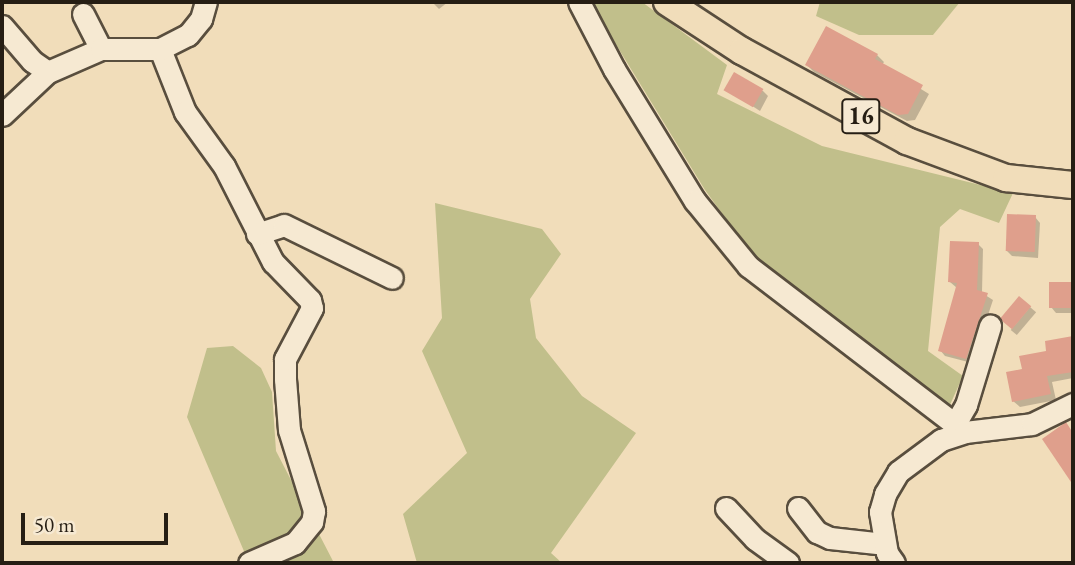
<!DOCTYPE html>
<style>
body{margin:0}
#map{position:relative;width:1075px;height:565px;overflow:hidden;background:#f1ddba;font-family:"EB Garamond",serif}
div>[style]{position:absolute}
.green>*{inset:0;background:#c1bf8b}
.shadow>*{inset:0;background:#0003;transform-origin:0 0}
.building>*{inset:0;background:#df9f8c;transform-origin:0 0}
.roads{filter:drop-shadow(2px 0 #594e3e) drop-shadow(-2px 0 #594e3e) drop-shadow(0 2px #594e3e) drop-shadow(0 -2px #594e3e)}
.minor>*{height:21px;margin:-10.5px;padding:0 10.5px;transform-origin:10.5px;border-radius:10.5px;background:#f6e9d2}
.major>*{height:26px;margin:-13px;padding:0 13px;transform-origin:13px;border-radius:13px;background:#f1ddba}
span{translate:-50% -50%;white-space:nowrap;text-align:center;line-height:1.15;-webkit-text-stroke:5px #f6e9d2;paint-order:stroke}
.shield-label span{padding:2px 5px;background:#f6e9d2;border:2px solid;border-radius:5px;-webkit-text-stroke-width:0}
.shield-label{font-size:24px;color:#261e14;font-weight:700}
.frame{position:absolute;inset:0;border:4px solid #261e14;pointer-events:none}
.scale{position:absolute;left:21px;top:513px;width:147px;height:32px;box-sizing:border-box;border:4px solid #261e14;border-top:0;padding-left:9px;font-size:21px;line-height:24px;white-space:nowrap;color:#261e14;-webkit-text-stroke:5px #f6e9d2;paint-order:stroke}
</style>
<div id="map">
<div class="green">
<div style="clip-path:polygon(590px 2px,642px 2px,727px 65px,717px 94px,822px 146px,1013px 193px,999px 223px,960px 209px,940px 227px,928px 351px,963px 376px,949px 407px,759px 264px,705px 190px)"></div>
<div style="clip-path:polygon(820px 2px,960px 2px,933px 35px,859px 35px,816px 16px)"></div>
<div style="clip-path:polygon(435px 203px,542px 229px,561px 254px,530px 299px,536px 338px,582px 396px,636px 433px,551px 553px,562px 563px,417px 563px,403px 514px,467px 453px,422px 351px,442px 318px)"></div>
<div style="clip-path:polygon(233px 346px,261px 368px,272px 392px,276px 451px,334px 563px,249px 563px,187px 417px,207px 348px)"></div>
</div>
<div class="shadow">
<div style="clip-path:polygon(432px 2px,448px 2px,439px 9px)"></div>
<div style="clip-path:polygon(877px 55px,884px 62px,882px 65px,929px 94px,915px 120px,907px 121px,814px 72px,807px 65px)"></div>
<div style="clip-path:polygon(726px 89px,763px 91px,768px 96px,760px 111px)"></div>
<div style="clip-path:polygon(1035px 217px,1040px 223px,1038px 258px,1012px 256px,1006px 250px)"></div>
<div style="clip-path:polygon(978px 244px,983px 249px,982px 293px,993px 300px,972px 363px,945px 356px,940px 350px,957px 288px,950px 282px)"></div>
<div style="clip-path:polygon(1073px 284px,1073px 313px,1056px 313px,1051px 307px,1050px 285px)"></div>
<div style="left:1030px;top:307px;width:8px;height:30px;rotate:40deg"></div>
<div style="clip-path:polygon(1073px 338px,1073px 378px,1052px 382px,1056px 400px,1020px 407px,1013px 401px,1024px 370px,1048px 352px,1047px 342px)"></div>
</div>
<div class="building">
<div style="clip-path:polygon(826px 26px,878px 54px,875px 59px,923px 85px,908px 114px,898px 115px,805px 65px)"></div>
<div style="left:734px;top:72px;width:34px;height:21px;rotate:30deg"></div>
<div style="left:1007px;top:214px;width:29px;height:37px;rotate:2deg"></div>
<div style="clip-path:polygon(950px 241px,979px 242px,977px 290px,988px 293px,966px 359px,938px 351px,957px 283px,948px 282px)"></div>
<div style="left:1073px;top:282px;width:26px;height:24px;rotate:90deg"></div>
<div style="left:1019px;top:296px;width:16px;height:30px;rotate:40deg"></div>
<div style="clip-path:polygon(1073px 336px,1073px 372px,1047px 376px,1051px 394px,1012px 402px,1006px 372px,1022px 369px,1019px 356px,1046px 351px,1045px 341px)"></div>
<div style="clip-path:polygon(1066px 422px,1073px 433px,1073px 485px,1042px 439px)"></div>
</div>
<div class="roads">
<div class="minor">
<div style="left:579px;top:2px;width:76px;rotate:62.4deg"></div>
<div style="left:614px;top:69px;width:155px;rotate:58.5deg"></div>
<div style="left:695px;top:201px;width:84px;rotate:50.8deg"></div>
<div style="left:748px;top:266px;width:273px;rotate:37.4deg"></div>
<div style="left:83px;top:14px;width:39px;rotate:63deg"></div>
<div style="left:2px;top:26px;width:46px;rotate:49.4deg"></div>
<div style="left:32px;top:61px;width:19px;rotate:35deg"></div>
<div style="left:160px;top:49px;width:68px;rotate:68.4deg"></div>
<div style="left:185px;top:112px;width:67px;rotate:54.2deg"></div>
<div style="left:224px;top:166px;width:108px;rotate:63deg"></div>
<div style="left:273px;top:262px;width:53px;rotate:45.8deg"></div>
<div style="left:310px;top:300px;width:8px;rotate:76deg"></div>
<div style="left:312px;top:308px;width:58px;rotate:117.9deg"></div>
<div style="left:285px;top:359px;width:20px;rotate:90deg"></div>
<div style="left:285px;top:379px;width:51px;rotate:85.5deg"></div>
<div style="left:289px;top:430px;width:85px;rotate:72.8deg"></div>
<div style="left:314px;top:511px;width:11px;rotate:100deg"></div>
<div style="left:312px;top:522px;width:27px;rotate:129deg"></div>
<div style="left:295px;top:543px;width:50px;rotate:156.5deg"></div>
<div style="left:2px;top:115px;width:63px;rotate:-43.1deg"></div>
<div style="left:48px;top:72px;width:58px;rotate:-23.5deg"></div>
<div style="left:101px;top:49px;width:59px"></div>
<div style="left:160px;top:49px;width:31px;rotate:-27deg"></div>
<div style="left:188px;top:35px;width:21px;rotate:-51deg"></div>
<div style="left:201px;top:19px;width:18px;rotate:-74deg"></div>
<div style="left:257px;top:234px;width:28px;rotate:-18deg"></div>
<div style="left:284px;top:225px;width:120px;rotate:26.1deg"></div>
<div style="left:955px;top:424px;width:22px;rotate:-60deg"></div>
<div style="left:966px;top:405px;width:83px;rotate:-73.1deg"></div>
<div style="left:726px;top:508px;width:42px;rotate:46.9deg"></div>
<div style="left:755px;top:539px;width:41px;rotate:36deg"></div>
<div style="left:798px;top:508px;width:31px;rotate:52deg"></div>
<div style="left:817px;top:532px;width:14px;rotate:25deg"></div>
<div style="left:830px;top:538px;width:54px;rotate:6.3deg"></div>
<div style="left:894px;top:563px;width:12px;rotate:-125deg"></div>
<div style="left:887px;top:553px;width:42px;rotate:-99.7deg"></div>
<div style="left:880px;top:512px;width:19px;rotate:-74deg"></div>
<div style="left:885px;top:494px;width:26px;rotate:-59deg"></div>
<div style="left:898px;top:472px;width:54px;rotate:-36.7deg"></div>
<div style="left:941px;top:440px;width:25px;rotate:-18deg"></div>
<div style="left:965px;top:432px;width:67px;rotate:-6.8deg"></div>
<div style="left:1032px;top:424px;width:46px;rotate:-26deg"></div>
</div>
<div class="major">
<div style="left:667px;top:2px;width:90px;rotate:33.2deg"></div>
<div style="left:742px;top:51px;width:188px;rotate:28.6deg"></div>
<div style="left:907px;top:141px;width:106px;rotate:20.5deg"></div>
<div style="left:1006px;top:178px;width:67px;rotate:6deg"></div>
</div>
</div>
<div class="shield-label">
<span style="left:861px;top:116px">16</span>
</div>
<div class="frame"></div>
<div class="scale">50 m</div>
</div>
